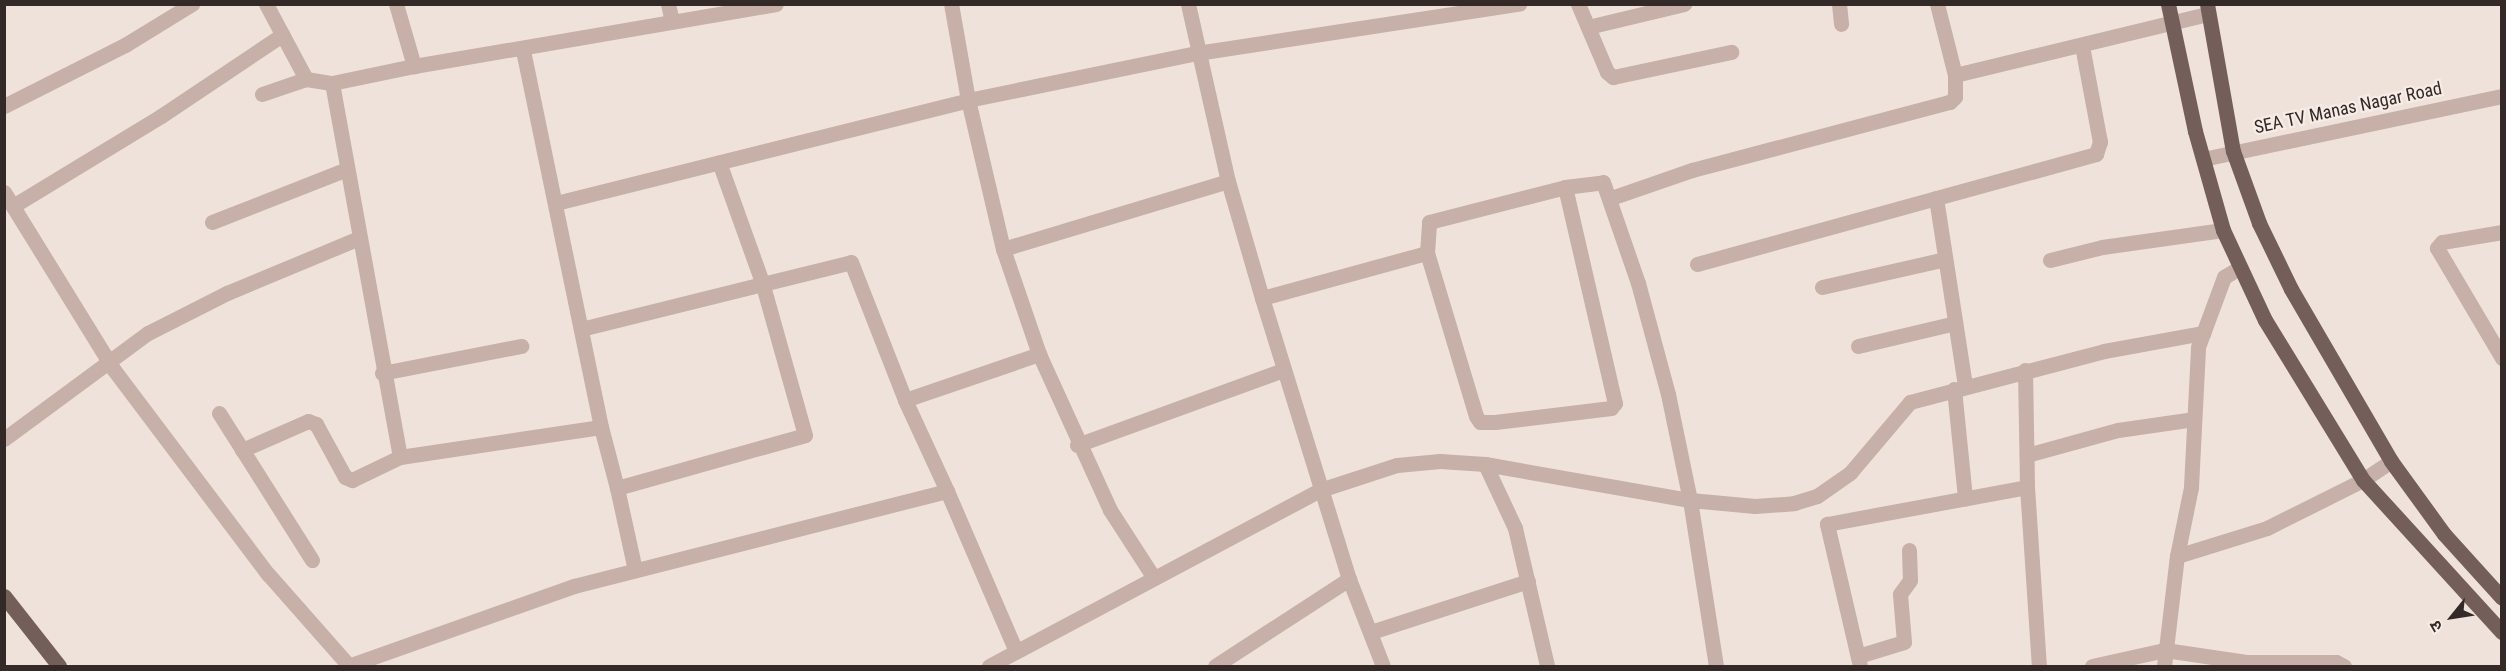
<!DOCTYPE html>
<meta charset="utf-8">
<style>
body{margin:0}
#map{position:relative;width:2506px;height:671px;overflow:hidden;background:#efe2da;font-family:"Roboto Condensed","Noto Sans Devanagari",sans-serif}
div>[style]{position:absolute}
.minor>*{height:15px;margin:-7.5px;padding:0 7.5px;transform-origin:7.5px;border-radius:7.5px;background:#c6b0a7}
.major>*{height:15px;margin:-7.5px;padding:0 7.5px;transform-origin:7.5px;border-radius:7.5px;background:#745e59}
span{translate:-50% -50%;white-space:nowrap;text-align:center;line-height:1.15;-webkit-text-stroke:4.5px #f7ece6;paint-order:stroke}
.street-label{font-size:18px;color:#332927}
.frame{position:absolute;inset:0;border:6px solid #332927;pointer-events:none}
.north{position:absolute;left:2422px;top:587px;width:60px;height:60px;-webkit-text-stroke:4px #f7ece6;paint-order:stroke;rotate:240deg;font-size:16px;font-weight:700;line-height:24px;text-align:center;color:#332927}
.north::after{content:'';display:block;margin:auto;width:21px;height:27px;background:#332927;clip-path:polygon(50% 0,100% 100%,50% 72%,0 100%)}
</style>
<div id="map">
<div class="minor">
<div style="left:266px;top:4px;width:85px;rotate:61.9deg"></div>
<div style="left:396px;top:4px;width:65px;rotate:73.8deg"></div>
<div style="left:414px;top:66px;width:367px;rotate:-9.7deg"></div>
<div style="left:668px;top:4px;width:18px;rotate:77deg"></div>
<div style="left:1188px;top:4px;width:181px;rotate:77.3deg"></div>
<div style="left:1228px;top:181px;width:122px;rotate:73.8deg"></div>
<div style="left:1262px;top:298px;width:294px;rotate:72.8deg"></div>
<div style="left:1349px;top:579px;width:93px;rotate:68.7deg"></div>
<div style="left:1578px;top:4px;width:74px;rotate:66.9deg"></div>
<div style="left:1607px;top:72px;width:8px;rotate:40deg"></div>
<div style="left:1613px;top:77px;width:121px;rotate:-12deg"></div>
<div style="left:1839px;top:4px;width:20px;rotate:84deg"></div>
<div style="left:1937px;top:4px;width:73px;rotate:75.8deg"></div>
<div style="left:1955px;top:75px;width:260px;rotate:-13.6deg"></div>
<div style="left:1588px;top:27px;width:99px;rotate:-13.5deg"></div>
<div style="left:332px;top:83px;width:380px;rotate:79.7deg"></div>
<div style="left:262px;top:94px;width:46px;rotate:-18.8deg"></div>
<div style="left:306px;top:79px;width:26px;rotate:9deg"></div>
<div style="left:332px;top:83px;width:84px;rotate:-11.7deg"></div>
<div style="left:4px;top:106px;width:136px;rotate:-26.8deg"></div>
<div style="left:125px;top:45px;width:79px;rotate:-31.5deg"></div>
<div style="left:2203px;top:159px;width:306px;rotate:-11.9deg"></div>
<div style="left:1565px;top:187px;width:222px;rotate:77deg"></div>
<div style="left:1615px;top:403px;width:6px;rotate:129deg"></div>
<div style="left:1611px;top:408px;width:117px;rotate:173.1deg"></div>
<div style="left:1495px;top:422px;width:15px;rotate:180deg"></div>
<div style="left:1480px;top:422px;width:7px;rotate:-124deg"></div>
<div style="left:1476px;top:416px;width:170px;rotate:-106.7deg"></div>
<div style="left:1427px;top:253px;width:31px;rotate:-86deg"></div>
<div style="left:1429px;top:222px;width:140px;rotate:-14.4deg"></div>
<div style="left:1565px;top:187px;width:38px;rotate:-7deg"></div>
<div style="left:1603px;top:182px;width:107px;rotate:70.9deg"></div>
<div style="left:1638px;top:283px;width:115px;rotate:74.9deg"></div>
<div style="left:1668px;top:394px;width:108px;rotate:78.3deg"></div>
<div style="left:1690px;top:500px;width:168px;rotate:81.1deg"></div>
<div style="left:4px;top:192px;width:209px;rotate:58.3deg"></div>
<div style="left:114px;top:370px;width:256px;rotate:53deg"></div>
<div style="left:268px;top:574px;width:123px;rotate:48.6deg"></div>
<div style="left:1611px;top:198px;width:86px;rotate:-19.1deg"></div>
<div style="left:1692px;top:170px;width:267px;rotate:-14.8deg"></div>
<div style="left:1950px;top:102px;width:7px;rotate:-45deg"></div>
<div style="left:1955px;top:97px;width:22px;rotate:-90deg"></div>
<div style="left:1936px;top:198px;width:190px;rotate:81.2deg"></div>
<div style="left:556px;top:203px;width:425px;rotate:-14deg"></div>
<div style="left:968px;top:100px;width:97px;rotate:-100deg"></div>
<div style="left:13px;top:206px;width:173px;rotate:-31.3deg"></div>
<div style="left:161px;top:116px;width:146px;rotate:-33.8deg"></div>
<div style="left:212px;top:222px;width:145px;rotate:-21.4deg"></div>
<div style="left:2502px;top:232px;width:61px;rotate:170.5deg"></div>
<div style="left:2442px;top:242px;width:8px;rotate:130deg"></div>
<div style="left:2437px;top:248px;width:128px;rotate:59.4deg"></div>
<div style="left:1003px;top:249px;width:235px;rotate:-16.8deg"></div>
<div style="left:2050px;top:260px;width:54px;rotate:-14deg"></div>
<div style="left:2102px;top:247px;width:122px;rotate:-8deg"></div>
<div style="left:1697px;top:264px;width:414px;rotate:-15.4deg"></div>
<div style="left:2096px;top:154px;width:13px;rotate:-72deg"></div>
<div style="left:2100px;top:142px;width:98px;rotate:-100.6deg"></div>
<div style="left:1822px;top:287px;width:126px;rotate:-12.8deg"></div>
<div style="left:1262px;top:298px;width:171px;rotate:-15.3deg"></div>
<div style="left:581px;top:329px;width:278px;rotate:-13.9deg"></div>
<div style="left:851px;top:262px;width:148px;rotate:68.6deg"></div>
<div style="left:905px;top:400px;width:100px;rotate:65.2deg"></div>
<div style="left:1858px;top:346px;width:100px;rotate:-13.3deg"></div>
<div style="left:1039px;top:354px;width:171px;rotate:65.5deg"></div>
<div style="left:1110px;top:510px;width:81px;rotate:57.1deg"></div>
<div style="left:2025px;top:370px;width:117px;rotate:89deg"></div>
<div style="left:2027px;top:487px;width:179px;rotate:86.2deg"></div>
<div style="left:382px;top:373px;width:142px;rotate:-11deg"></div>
<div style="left:1954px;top:389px;width:110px;rotate:84.2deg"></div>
<div style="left:905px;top:400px;width:142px;rotate:-18.9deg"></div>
<div style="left:1039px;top:354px;width:111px;rotate:-108.9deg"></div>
<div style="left:1003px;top:249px;width:153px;rotate:-103.2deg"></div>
<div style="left:968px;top:100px;width:234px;rotate:-11.6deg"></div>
<div style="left:1197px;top:53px;width:326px;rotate:-8.7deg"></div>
<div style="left:219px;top:413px;width:174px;rotate:57.7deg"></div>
<div style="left:601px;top:427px;width:63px;rotate:75.3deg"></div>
<div style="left:617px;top:488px;width:195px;rotate:-15.7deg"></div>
<div style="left:805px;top:435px;width:159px;rotate:-105.7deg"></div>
<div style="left:762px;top:282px;width:127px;rotate:-109.7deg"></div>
<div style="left:4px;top:439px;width:179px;rotate:-36.4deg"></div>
<div style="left:148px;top:333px;width:89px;rotate:-26.9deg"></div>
<div style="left:227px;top:293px;width:143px;rotate:-22.6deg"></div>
<div style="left:1077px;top:445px;width:219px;rotate:-20deg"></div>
<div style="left:242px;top:450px;width:72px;rotate:-23.7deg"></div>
<div style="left:308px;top:421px;width:9px;rotate:21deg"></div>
<div style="left:316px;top:424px;width:60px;rotate:61.3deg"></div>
<div style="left:345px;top:477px;width:8px;rotate:23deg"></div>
<div style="left:352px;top:480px;width:53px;rotate:-25.6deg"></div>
<div style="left:400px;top:457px;width:203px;rotate:-8.5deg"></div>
<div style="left:601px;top:427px;width:386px;rotate:-101.7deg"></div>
<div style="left:2027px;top:455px;width:94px;rotate:-15.4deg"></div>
<div style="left:2118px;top:430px;width:77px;rotate:-8.2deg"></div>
<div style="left:1485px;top:464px;width:71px;rotate:64.9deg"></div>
<div style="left:1515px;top:528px;width:142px;rotate:76.9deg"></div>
<div style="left:617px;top:488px;width:84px;rotate:77.6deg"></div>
<div style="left:2177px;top:556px;width:94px;rotate:-17.3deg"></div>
<div style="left:2267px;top:528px;width:107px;rotate:-26.6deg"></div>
<div style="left:2363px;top:480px;width:34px;rotate:-34deg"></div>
<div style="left:1371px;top:632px;width:165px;rotate:-18deg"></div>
<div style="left:1858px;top:656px;width:48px;rotate:-16.9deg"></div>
<div style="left:1904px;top:642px;width:48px;rotate:-94.8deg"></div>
<div style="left:1900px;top:594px;width:17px;rotate:-54deg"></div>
<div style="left:1910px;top:580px;width:30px;rotate:-92deg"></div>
<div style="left:348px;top:666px;width:240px;rotate:-19.5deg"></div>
<div style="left:574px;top:586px;width:385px;rotate:-14.3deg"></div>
<div style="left:947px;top:491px;width:174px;rotate:66.7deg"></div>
<div style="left:989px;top:666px;width:375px;rotate:-28deg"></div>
<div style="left:1320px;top:490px;width:81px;rotate:-18deg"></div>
<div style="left:1397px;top:465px;width:43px;rotate:-5.3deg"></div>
<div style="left:1440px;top:461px;width:45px;rotate:3.8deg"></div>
<div style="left:1485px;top:464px;width:208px;rotate:10deg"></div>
<div style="left:1690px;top:500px;width:65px;rotate:5.3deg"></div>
<div style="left:1755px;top:506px;width:39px;rotate:-4deg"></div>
<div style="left:1794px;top:503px;width:24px;rotate:-17deg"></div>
<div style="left:1817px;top:496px;width:40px;rotate:-34.9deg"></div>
<div style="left:1850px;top:473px;width:93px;rotate:-49.8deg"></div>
<div style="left:1910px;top:402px;width:201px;rotate:-14.7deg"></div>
<div style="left:2104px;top:351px;width:101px;rotate:-10.3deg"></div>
<div style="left:1215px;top:666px;width:160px;rotate:-33deg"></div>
<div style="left:1860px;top:666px;width:146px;rotate:-103.1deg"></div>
<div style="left:1827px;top:524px;width:203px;rotate:-10.5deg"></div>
<div style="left:2092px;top:666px;width:75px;rotate:-12.4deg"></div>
<div style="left:2165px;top:650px;width:82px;rotate:8.4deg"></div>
<div style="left:2246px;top:662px;width:90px"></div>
<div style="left:2336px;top:662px;width:9px;rotate:27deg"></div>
<div style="left:2164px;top:666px;width:111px;rotate:-83.3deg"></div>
<div style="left:2177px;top:556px;width:70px;rotate:-78.5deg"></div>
<div style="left:2191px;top:487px;width:140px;rotate:-87.1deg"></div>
<div style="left:2198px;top:347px;width:75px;rotate:-69.6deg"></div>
<div style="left:2224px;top:277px;width:17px;rotate:-31deg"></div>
</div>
<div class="major">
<div style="left:2168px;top:4px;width:130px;rotate:78deg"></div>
<div style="left:2195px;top:131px;width:103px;rotate:74.2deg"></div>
<div style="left:2223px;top:230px;width:99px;rotate:65deg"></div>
<div style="left:2265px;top:320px;width:188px;rotate:58.5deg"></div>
<div style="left:2363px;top:480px;width:206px;rotate:47.6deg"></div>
<div style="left:2207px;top:4px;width:149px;rotate:80deg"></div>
<div style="left:2233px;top:151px;width:77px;rotate:70.1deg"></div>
<div style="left:2259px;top:223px;width:73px;rotate:64.1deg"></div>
<div style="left:2291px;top:289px;width:199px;rotate:59.8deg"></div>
<div style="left:2391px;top:461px;width:90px;rotate:54deg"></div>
<div style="left:2444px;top:534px;width:86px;rotate:47.8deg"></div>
<div style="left:4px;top:596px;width:89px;rotate:51.8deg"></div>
</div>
<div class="street-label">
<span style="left:2348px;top:108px;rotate:-12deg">SEA TV Manas Nagar Road</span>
</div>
<div class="frame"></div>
<div class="north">उ</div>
</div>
